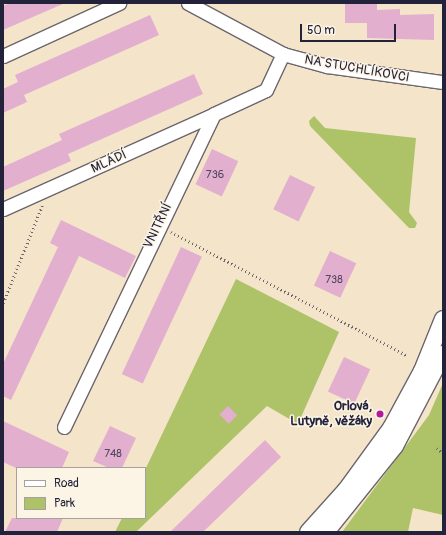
<!DOCTYPE html>
<meta charset="utf-8">
<style>
body{margin:0}
#map{position:relative;width:446px;height:535px;overflow:hidden;background:#f4e4c9;font-family:Pangolin,sans-serif}
div>[style]{position:absolute}
.green>*{inset:0;background:#aec367}
.building>*{inset:0;background:#e2afcf;transform-origin:0 0}
.path>*{height:2.5px;margin-top:-1.25px;transform-origin:0;background:repeating-linear-gradient(90deg,#6c666d 0 1px,transparent 0 4px)}
.roads{filter:drop-shadow(1px 0 #6c666d) drop-shadow(-1px 0 #6c666d) drop-shadow(0 1px #6c666d) drop-shadow(0 -1px #6c666d)}
.minor>*{height:13px;margin:-6.5px;padding:0 6.5px;transform-origin:6.5px;border-radius:6.5px;background:#fff}
.tertiary>*{height:16px;margin:-8px;padding:0 8px;transform-origin:8px;border-radius:8px;background:#fff}
.dots>*{width:11px;height:11px;translate:-50% -50%;box-sizing:border-box;border:2px solid #fcf5e5;border-radius:50%}
span{translate:-50% -50%;white-space:nowrap;text-align:center;line-height:1.15;-webkit-text-stroke:3px #fcf5e5;paint-order:stroke}
.number-label{font-size:11px;color:#524560}
.number-label span{-webkit-text-stroke-width:0}
.street-label{font-size:13px;color:#22223b}
.poi-label{font-size:13px;color:#22223b;font-weight:700}
.right{translate:-100% -50%;text-align:right}
.frame{position:absolute;inset:0;border:4px solid #22223b;pointer-events:none}
.legend{position:absolute;left:16px;top:467px;width:130px;height:52px;box-sizing:border-box;background:#fcf5e5;border:1px solid #a5a1a1;margin:0;padding:5px 7px;list-style:none;font-size:12px;color:#22223b}
.legend li{display:flex;align-items:center;gap:8px;height:20px}
.legend b{width:20px;border:1px solid #a5a1a1}
.scale{position:absolute;left:300px;top:24px;width:96px;height:18px;box-sizing:border-box;border:2px solid #22223b;border-top:0;padding-left:5px;font-size:12px;line-height:14px;white-space:nowrap;color:#22223b;-webkit-text-stroke:3px #fcf5e5;paint-order:stroke}
</style>
<div id="map">
<div class="green">
<div style="clip-path:polygon(314px 116px,325px 128px,416px 138px,409px 212px,417px 223px,415px 228px,409px 228px,310px 126px,309px 121px)"></div>
<div style="clip-path:polygon(236px 279px,339px 332px,298px 424px,267px 406px,136px 532px,115px 532px,122px 518px,145px 518px,145px 470px)"></div>
<div style="clip-path:polygon(443px 383px,443px 515px,413px 508px,408px 532px,342px 532px,429px 415px)"></div>
</div>
<div class="building">
<div style="clip-path:polygon(10px 3px,65px 3px,3px 30px,3px 6px)"></div>
<div style="clip-path:polygon(345px 4px,377px 4px,377px 10px,400px 9px,400px 15px,434px 14px,434px 40px,367px 38px,367px 23px,345px 23px)"></div>
<div style="clip-path:polygon(150px 15px,159px 35px,24px 95px,27px 102px,3px 113px,3px 89px,18px 82px,15px 75px)"></div>
<div style="clip-path:polygon(194px 74px,203px 94px,68px 154px,71px 161px,3px 191px,3px 167px,62px 140px,59px 134px)"></div>
<div style="left:212px;top:149px;width:29px;height:39px;rotate:25deg"></div>
<div style="left:290px;top:175px;width:28px;height:38px;rotate:26deg"></div>
<div style="clip-path:polygon(61px 220px,136px 256px,125px 278px,79px 256px,11px 400px,3px 396px,3px 364px,58px 247px,50px 243px)"></div>
<div style="left:181px;top:247px;width:23px;height:140px;rotate:25deg"></div>
<div style="left:330px;top:251px;width:29px;height:38px;rotate:25deg"></div>
<div style="left:344px;top:357px;width:29px;height:38px;rotate:25deg"></div>
<div style="left:228px;top:406px;width:13px;height:12px;rotate:45deg"></div>
<div style="clip-path:polygon(3px 421px,69px 452px,62px 468px,16px 468px,3px 462px)"></div>
<div style="clip-path:polygon(110px 426px,136px 438px,122px 468px,109px 468px,93px 461px)"></div>
<div style="clip-path:polygon(265px 440px,281px 457px,203px 532px,170px 532px)"></div>
<div style="clip-path:polygon(12px 518px,63px 518px,57px 532px,5px 532px)"></div>
</div>
<div class="path">
<div style="left:171px;top:232px;width:267px;rotate:27.6deg"></div>
<div style="left:3px;top:303px;width:105px;rotate:-68.1deg"></div>
<div style="left:437px;top:448px;width:8px;rotate:40deg"></div>
</div>
<div class="roads">
<div class="minor">
<div style="left:188px;top:3px;width:108px;rotate:28.2deg"></div>
<div style="left:283px;top:54px;width:46px;rotate:15.3deg"></div>
<div style="left:327px;top:66px;width:117px;rotate:7.9deg"></div>
<div style="left:3px;top:56px;width:128px;rotate:-24.6deg"></div>
<div style="left:3px;top:209px;width:231px;rotate:-24.2deg"></div>
<div style="left:64px;top:427px;width:347px;rotate:-64.4deg"></div>
<div style="left:214px;top:114px;width:57px;rotate:-24.8deg"></div>
<div style="left:266px;top:90px;width:40px;rotate:-65deg"></div>
</div>
<div class="tertiary">
<div style="left:308px;top:532px;width:57px;rotate:-47.9deg"></div>
<div style="left:346px;top:490px;width:77px;rotate:-54deg"></div>
<div style="left:391px;top:428px;width:65px;rotate:-61.5deg"></div>
<div style="left:422px;top:371px;width:56px;rotate:-68deg"></div>
<div style="left:326px;top:532px;width:110px;rotate:-51.3deg"></div>
<div style="left:395px;top:446px;width:104px;rotate:-62.4deg"></div>
</div>
</div>
<div class="dots">
<div style="left:380px;top:414px;background:#b5179e"></div>
</div>
<div class="number-label">
<span style="left:215px;top:175px">736</span>
<span style="left:334px;top:280px">738</span>
<span style="left:113px;top:454px">748</span>
</div>
<div class="street-label">
<span style="left:357px;top:69px;rotate:10deg">NA STUCHLÍKOVCI</span>
<span style="left:109px;top:162px;rotate:-25deg">MLÁDÍ</span>
<span style="left:158px;top:226px;rotate:-64deg">VNITŘNÍ</span>
</div>
<div class="poi-label">
<span class="right" style="left:372px;top:414px">Orlová,<br>Lutyně, věžáky</span>
</div>
<div class="frame"></div>
<ul class="legend">
<li><b style="height:5px;background:#fff"></b>Road</li>
<li><b style="height:11px;background:#aec367"></b>Park</li>
</ul>
<div class="scale">50 m</div>
</div>
